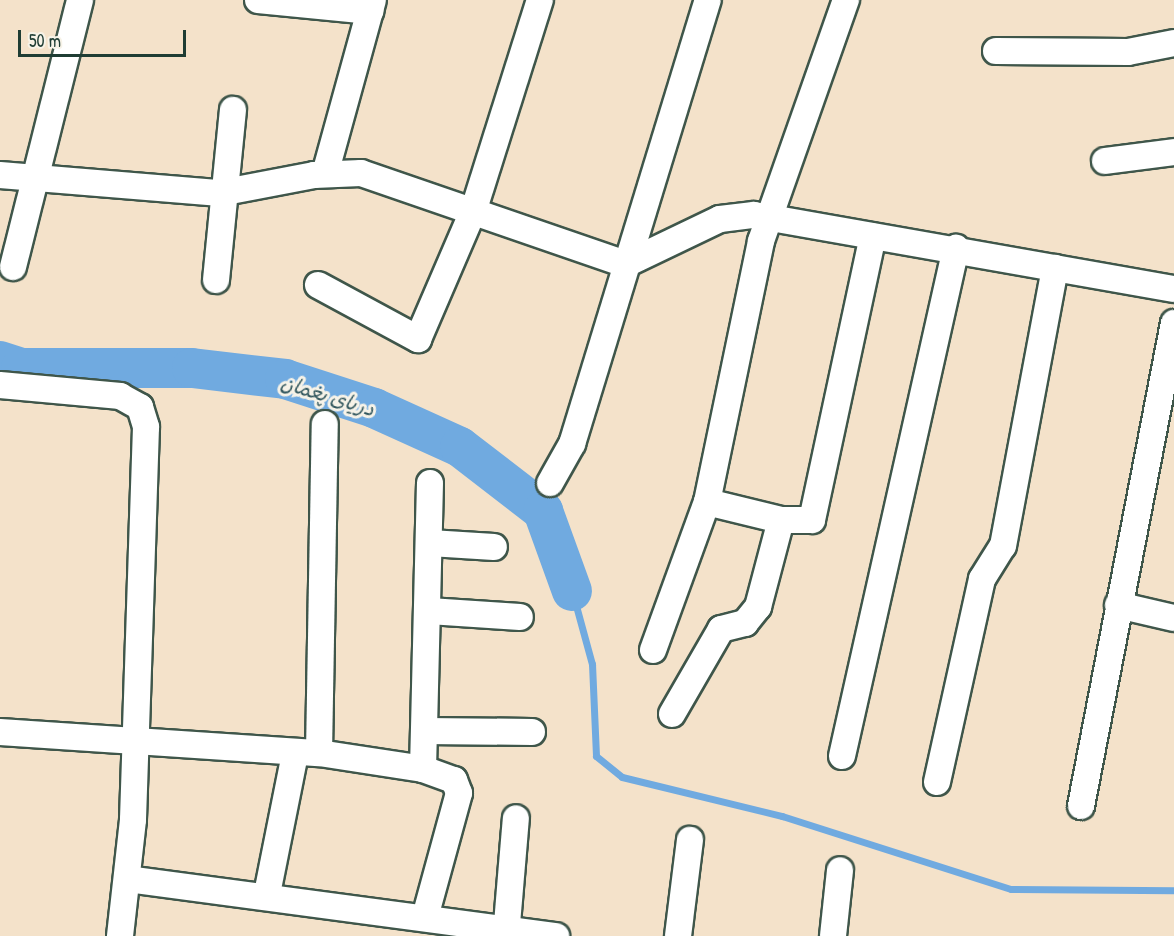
<!DOCTYPE html>
<meta charset="utf-8">
<style>
body{margin:0}
#map{position:relative;width:1174px;height:936px;overflow:hidden;background:#f4e2ca;font-family:"Patrick Hand","Playpen Sans Arabic",sans-serif}
div>[style]{position:absolute}
.stream>*{height:7px;margin:-3.5px;padding:0 3.5px;transform-origin:3.5px;border-radius:3.5px;background:#70aae0}
.river>*{height:40px;margin:-20px;padding:0 20px;transform-origin:20px;border-radius:20px;background:#70aae0}
.roads{filter:drop-shadow(2px 0 #3f564a) drop-shadow(-2px 0 #3f564a) drop-shadow(0 2px #3f564a) drop-shadow(0 -2px #3f564a)}
.street>*{height:26px;margin:-13px;padding:0 13px;transform-origin:13px;border-radius:13px;background:#fff}
span{translate:-50% -50%;white-space:nowrap;text-align:center;line-height:1.15;-webkit-text-stroke:6px #f7f3e8;paint-order:stroke}
.water-label{font-size:20px;color:#33585f;font-style:italic}
.scale{position:absolute;left:18px;top:30px;width:168px;height:27px;box-sizing:border-box;border:3px solid #1f3d34;border-top:0;padding-left:8px;font-size:18px;line-height:21px;white-space:nowrap;color:#1f3d34;-webkit-text-stroke:4px #f7f3e8;paint-order:stroke}
</style>
<div id="map">
<div class="stream">
<div style="left:572px;top:591px;width:76px;rotate:74.7deg"></div>
<div style="left:592px;top:664px;width:92px;rotate:87.5deg"></div>
<div style="left:596px;top:756px;width:33px;rotate:39deg"></div>
<div style="left:622px;top:777px;width:165px;rotate:13.7deg"></div>
<div style="left:782px;top:816px;width:240px;rotate:17.7deg"></div>
<div style="left:1011px;top:889px;width:163px;rotate:0.4deg"></div>
</div>
<div class="river">
<div style="left:0;top:361px;width:22px;rotate:18deg"></div>
<div style="left:21px;top:368px;width:171px"></div>
<div style="left:192px;top:368px;width:94px;rotate:6.7deg"></div>
<div style="left:285px;top:379px;width:94px;rotate:18deg"></div>
<div style="left:374px;top:408px;width:94px;rotate:24.4deg"></div>
<div style="left:460px;top:447px;width:105px;rotate:37.6deg"></div>
<div style="left:543px;top:511px;width:85px;rotate:70.1deg"></div>
</div>
<div class="roads">
<div class="street">
<div style="left:258px;top:0;width:113px;rotate:5.6deg"></div>
<div style="left:996px;top:51px;width:132px;rotate:0.4deg"></div>
<div style="left:1128px;top:52px;width:47px;rotate:-11.1deg"></div>
<div style="left:1105px;top:161px;width:70px;rotate:-7.4deg"></div>
<div style="left:325px;top:174px;width:180px;rotate:-74.6deg"></div>
<div style="left:0;top:175px;width:221px;rotate:4.7deg"></div>
<div style="left:220px;top:193px;width:96px;rotate:-10.8deg"></div>
<div style="left:314px;top:175px;width:47px;rotate:-2.4deg"></div>
<div style="left:361px;top:173px;width:280px;rotate:19deg"></div>
<div style="left:626px;top:264px;width:104px;rotate:-25.6deg"></div>
<div style="left:720px;top:219px;width:34px;rotate:-7deg"></div>
<div style="left:754px;top:215px;width:426px;rotate:10deg"></div>
<div style="left:13px;top:267px;width:275px;rotate:-75.9deg"></div>
<div style="left:216px;top:280px;width:171px;rotate:-84.3deg"></div>
<div style="left:318px;top:285px;width:114px;rotate:28.4deg"></div>
<div style="left:418px;top:339px;width:142px;rotate:-66.7deg"></div>
<div style="left:474px;top:209px;width:219px;rotate:-72.5deg"></div>
<div style="left:0;top:385px;width:121px;rotate:5.2deg"></div>
<div style="left:120px;top:396px;width:23px;rotate:29deg"></div>
<div style="left:140px;top:407px;width:21px;rotate:73deg"></div>
<div style="left:146px;top:427px;width:393px;rotate:91.9deg"></div>
<div style="left:133px;top:820px;width:117px;rotate:96.4deg"></div>
<div style="left:550px;top:483px;width:45px;rotate:-60.6deg"></div>
<div style="left:572px;top:444px;width:464px;rotate:-73deg"></div>
<div style="left:707px;top:502px;width:76px;rotate:13.7deg"></div>
<div style="left:781px;top:520px;width:31px"></div>
<div style="left:812px;top:520px;width:290px;rotate:-77.9deg"></div>
<div style="left:430px;top:543px;width:64px;rotate:3.6deg"></div>
<div style="left:1118px;top:605px;width:57px;rotate:13.1deg"></div>
<div style="left:429px;top:611px;width:91px;rotate:3.8deg"></div>
<div style="left:653px;top:650px;width:158px;rotate:-70deg"></div>
<div style="left:707px;top:502px;width:267px;rotate:-78.3deg"></div>
<div style="left:761px;top:241px;width:256px;rotate:-70.6deg"></div>
<div style="left:672px;top:714px;width:98px;rotate:-60deg"></div>
<div style="left:721px;top:629px;width:25px;rotate:-14deg"></div>
<div style="left:745px;top:623px;width:21px;rotate:-51deg"></div>
<div style="left:758px;top:607px;width:90px;rotate:-75.2deg"></div>
<div style="left:425px;top:731px;width:107px;rotate:0.5deg"></div>
<div style="left:0;top:732px;width:320px;rotate:3.8deg"></div>
<div style="left:319px;top:753px;width:105px;rotate:8.7deg"></div>
<div style="left:423px;top:769px;width:33px;rotate:20deg"></div>
<div style="left:454px;top:780px;width:14px;rotate:69deg"></div>
<div style="left:459px;top:793px;width:129px;rotate:105.3deg"></div>
<div style="left:319px;top:753px;width:329px;rotate:-89deg"></div>
<div style="left:842px;top:756px;width:521px;rotate:-77.35deg"></div>
<div style="left:423px;top:769px;width:286px;rotate:-88.6deg"></div>
<div style="left:937px;top:782px;width:208px;rotate:-77.5deg"></div>
<div style="left:982px;top:579px;width:39px;rotate:-58deg"></div>
<div style="left:1003px;top:546px;width:283px;rotate:-79.4deg"></div>
<div style="left:1081px;top:806px;width:492px;rotate:-79.1deg"></div>
<div style="left:128px;top:879px;width:432px;rotate:7.6deg"></div>
<div style="left:267px;top:894px;width:143px;rotate:-78.7deg"></div>
<div style="left:506px;top:936px;width:118px;rotate:-85.2deg"></div>
<div style="left:678px;top:936px;width:97px;rotate:-82.9deg"></div>
<div style="left:833px;top:936px;width:66px;rotate:-83.9deg"></div>
</div>
</div>
<div class="water-label">
<span style="left:328px;top:395px;rotate:17deg">دریای پغمان</span>
</div>
<div class="scale">50 m</div>
</div>
